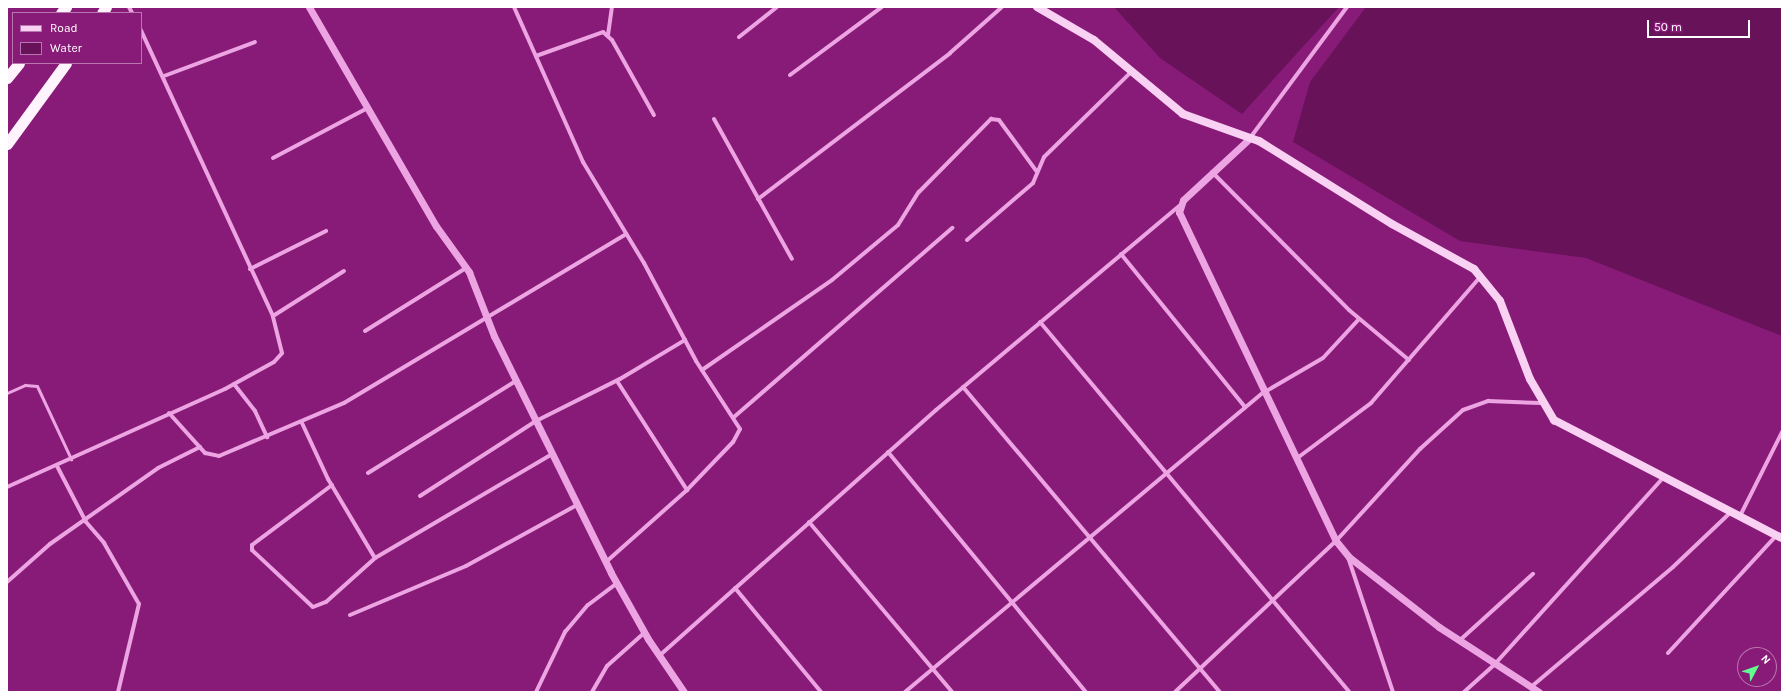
<!DOCTYPE html>
<style>
body{margin:0}
#map{position:relative;width:1789px;height:699px;overflow:hidden;background:#891b78;font-family:Karla,sans-serif}
div>[style]{position:absolute}
.water>*{inset:0;background:#671259}
.service>*{height:3px;margin:-1.5px;padding:0 1.5px;transform-origin:1.5px;border-radius:1.5px;background:#eda4e3}
.minor>*{height:4px;margin:-2px;padding:0 2px;transform-origin:2px;border-radius:2px;background:#eda4e3}
.tertiary>*{height:7px;margin:-3.5px;padding:0 3.5px;transform-origin:3.5px;border-radius:3.5px;background:#eda4e3}
.secondary>*{height:8px;margin:-4px;padding:0 4px;transform-origin:4px;border-radius:4px;background:#f9d1f3}
.trunk>*{height:11px;margin:-5.5px;padding:0 5.5px;transform-origin:5.5px;border-radius:5.5px;background:#fff4fd}
span{translate:-50% -50%;white-space:nowrap;text-align:center;line-height:1.15;-webkit-text-stroke:4px #891b78;paint-order:stroke}
.frame{position:absolute;inset:0;border:8px solid #fff;pointer-events:none}
.legend{position:absolute;left:12px;top:12px;width:130px;height:52px;box-sizing:border-box;background:#891b78;border:1px solid #b876ae;margin:0;padding:5px 7px;list-style:none;font-size:12px;color:#fff}
.legend li{display:flex;align-items:center;gap:8px;height:20px}
.legend b{width:20px;border:1px solid #b876ae}
.north{position:absolute;left:1737px;top:647px;width:40px;height:40px;box-sizing:border-box;background:#891b78;border:1px solid #b876ae;border-radius:50%;rotate:49deg;font-size:11px;font-weight:700;line-height:16px;text-align:center;color:#fff}
.north::after{content:'';display:block;margin:auto;width:14px;height:18px;background:#61fe90;clip-path:polygon(50% 0,100% 100%,50% 72%,0 100%)}
.scale{position:absolute;left:1647px;top:20px;width:103px;height:18px;box-sizing:border-box;border:2px solid #fff;border-top:0;padding-left:5px;font-size:12px;line-height:14px;white-space:nowrap;color:#fff;-webkit-text-stroke:3px #891b78;paint-order:stroke}
</style>
<div id="map">
<div class="water">
<div style="clip-path:polygon(1114px 7px,1339px 7px,1242px 114px,1160px 58px)"></div>
<div style="clip-path:polygon(1366px 7px,1782px 7px,1782px 336px,1586px 258px,1460px 241px,1293px 142px,1310px 82px)"></div>
</div>
<div class="service">
<div style="left:7px;top:393px;width:20px;rotate:-24deg"></div>
<div style="left:25px;top:385px;width:12px;rotate:5deg"></div>
<div style="left:37px;top:386px;width:81px;rotate:65deg"></div>
</div>
<div class="minor">
<div style="left:129px;top:7px;width:7px;rotate:63deg"></div>
<div style="left:514px;top:7px;width:170px;rotate:66deg"></div>
<div style="left:583px;top:162px;width:118px;rotate:58.9deg"></div>
<div style="left:644px;top:263px;width:111px;rotate:62deg"></div>
<div style="left:696px;top:361px;width:81px;rotate:57.1deg"></div>
<div style="left:740px;top:429px;width:15px;rotate:118deg"></div>
<div style="left:733px;top:442px;width:66px;rotate:133.8deg"></div>
<div style="left:687px;top:490px;width:108px;rotate:138.4deg"></div>
<div style="left:608px;top:35px;width:28px;rotate:-82deg"></div>
<div style="left:739px;top:37px;width:48px;rotate:-38.3deg"></div>
<div style="left:536px;top:56px;width:71px;rotate:-19.7deg"></div>
<div style="left:603px;top:32px;width:12px;rotate:42deg"></div>
<div style="left:612px;top:40px;width:86px;rotate:60.8deg"></div>
<div style="left:790px;top:75px;width:114px;rotate:-36.5deg"></div>
<div style="left:164px;top:76px;width:97px;rotate:-20.5deg"></div>
<div style="left:714px;top:119px;width:160px;rotate:60.9deg"></div>
<div style="left:1250px;top:138px;width:163px;rotate:-53.5deg"></div>
<div style="left:273px;top:158px;width:107px;rotate:-27.8deg"></div>
<div style="left:1212px;top:172px;width:194px;rotate:45.2deg"></div>
<div style="left:1349px;top:310px;width:78px;rotate:39.8deg"></div>
<div style="left:758px;top:199px;width:241px;rotate:-37.2deg"></div>
<div style="left:950px;top:53px;width:69px;rotate:-41.5deg"></div>
<div style="left:967px;top:240px;width:87px;rotate:-40.8deg"></div>
<div style="left:1033px;top:183px;width:28px;rotate:-67deg"></div>
<div style="left:1044px;top:157px;width:123px;rotate:-44.3deg"></div>
<div style="left:1121px;top:254px;width:197px;rotate:51deg"></div>
<div style="left:250px;top:269px;width:85px;rotate:-26.6deg"></div>
<div style="left:273px;top:316px;width:84px;rotate:-32.4deg"></div>
<div style="left:1040px;top:322px;width:482px;rotate:50.1deg"></div>
<div style="left:365px;top:331px;width:119px;rotate:-32deg"></div>
<div style="left:702px;top:370px;width:158px;rotate:-34.7deg"></div>
<div style="left:832px;top:280px;width:86px;rotate:-39.8deg"></div>
<div style="left:898px;top:225px;width:39px;rotate:-58deg"></div>
<div style="left:919px;top:192px;width:103px;rotate:-45.4deg"></div>
<div style="left:991px;top:119px;width:8px;rotate:7deg"></div>
<div style="left:999px;top:120px;width:64px;rotate:53.8deg"></div>
<div style="left:617px;top:381px;width:130px;rotate:57.3deg"></div>
<div style="left:234px;top:384px;width:34px;rotate:52deg"></div>
<div style="left:255px;top:411px;width:29px;rotate:65deg"></div>
<div style="left:963px;top:387px;width:399px;rotate:49.9deg"></div>
<div style="left:169px;top:413px;width:54px;rotate:48deg"></div>
<div style="left:205px;top:453px;width:14px;rotate:12deg"></div>
<div style="left:219px;top:456px;width:136px;rotate:-23deg"></div>
<div style="left:344px;top:403px;width:329px;rotate:-30.9deg"></div>
<div style="left:734px;top:417px;width:289px;rotate:-40.9deg"></div>
<div style="left:302px;top:423px;width:62px;rotate:65.1deg"></div>
<div style="left:328px;top:479px;width:92px;rotate:59.3deg"></div>
<div style="left:888px;top:452px;width:311px;rotate:50.5deg"></div>
<div style="left:1296px;top:459px;width:94px;rotate:-36.7deg"></div>
<div style="left:1371px;top:403px;width:168px;rotate:-49.1deg"></div>
<div style="left:57px;top:466px;width:63px;rotate:62.6deg"></div>
<div style="left:86px;top:522px;width:28px;rotate:49deg"></div>
<div style="left:104px;top:543px;width:70px;rotate:60.2deg"></div>
<div style="left:139px;top:604px;width:90px;rotate:103.4deg"></div>
<div style="left:368px;top:473px;width:174px;rotate:-31.9deg"></div>
<div style="left:332px;top:485px;width:100px;rotate:143.1deg"></div>
<div style="left:252px;top:545px;width:5px;rotate:90deg"></div>
<div style="left:252px;top:550px;width:83px;rotate:43.1deg"></div>
<div style="left:313px;top:607px;width:14px;rotate:-21deg"></div>
<div style="left:326px;top:602px;width:66px;rotate:-41.9deg"></div>
<div style="left:375px;top:558px;width:205px;rotate:-30.4deg"></div>
<div style="left:7px;top:487px;width:239px;rotate:-24.2deg"></div>
<div style="left:225px;top:389px;width:56px;rotate:-28.9deg"></div>
<div style="left:274px;top:362px;width:12px;rotate:-48deg"></div>
<div style="left:282px;top:353px;width:38px;rotate:-104deg"></div>
<div style="left:273px;top:316px;width:315px;rotate:-114.8deg"></div>
<div style="left:420px;top:496px;width:138px;rotate:-32.9deg"></div>
<div style="left:536px;top:421px;width:94px;rotate:-26.6deg"></div>
<div style="left:620px;top:379px;width:76px;rotate:-31deg"></div>
<div style="left:1740px;top:516px;width:94px;rotate:-63.4deg"></div>
<div style="left:809px;top:522px;width:222px;rotate:49.9deg"></div>
<div style="left:1348px;top:557px;width:142px;rotate:71.6deg"></div>
<div style="left:7px;top:582px;width:57px;rotate:-41.5deg"></div>
<div style="left:50px;top:544px;width:132px;rotate:-35.1deg"></div>
<div style="left:158px;top:468px;width:47px;rotate:-26.6deg"></div>
<div style="left:735px;top:588px;width:135px;rotate:50.4deg"></div>
<div style="left:350px;top:615px;width:126px;rotate:-22.9deg"></div>
<div style="left:466px;top:566px;width:127px;rotate:-28.8deg"></div>
<div style="left:1459px;top:641px;width:100px;rotate:-42.2deg"></div>
<div style="left:1668px;top:653px;width:161px;rotate:-47.3deg"></div>
<div style="left:659px;top:656px;width:370px;rotate:-41.6deg"></div>
<div style="left:936px;top:410px;width:317px;rotate:-40deg"></div>
<div style="left:1531px;top:687px;width:186px;rotate:-40.2deg"></div>
<div style="left:1673px;top:567px;width:81px;rotate:-43.5deg"></div>
<div style="left:536px;top:692px;width:67px;rotate:-64.2deg"></div>
<div style="left:565px;top:632px;width:35px;rotate:-50deg"></div>
<div style="left:588px;top:605px;width:36px;rotate:-37deg"></div>
<div style="left:592px;top:692px;width:30px;rotate:-60deg"></div>
<div style="left:607px;top:666px;width:50px;rotate:-41.7deg"></div>
<div style="left:905px;top:692px;width:466px;rotate:-39.9deg"></div>
<div style="left:1263px;top:393px;width:69px;rotate:-30.3deg"></div>
<div style="left:1323px;top:358px;width:53px;rotate:-47.3deg"></div>
<div style="left:1175px;top:692px;width:221px;rotate:-43.2deg"></div>
<div style="left:1336px;top:541px;width:125px;rotate:-47.6deg"></div>
<div style="left:1420px;top:449px;width:58px;rotate:-42.2deg"></div>
<div style="left:1463px;top:410px;width:27px;rotate:-20deg"></div>
<div style="left:1488px;top:401px;width:53px;rotate:2.2deg"></div>
<div style="left:1464px;top:692px;width:40px;rotate:-42deg"></div>
<div style="left:1494px;top:665px;width:253px;rotate:-47.9deg"></div>
</div>
<div class="tertiary">
<div style="left:309px;top:7px;width:253px;rotate:59.9deg"></div>
<div style="left:436px;top:226px;width:57px;rotate:54.3deg"></div>
<div style="left:469px;top:272px;width:69px;rotate:68.7deg"></div>
<div style="left:494px;top:336px;width:264px;rotate:63.7deg"></div>
<div style="left:611px;top:573px;width:76px;rotate:60.7deg"></div>
<div style="left:648px;top:639px;width:64px;rotate:55.8deg"></div>
<div style="left:1250px;top:138px;width:91px;rotate:137.2deg"></div>
<div style="left:1183px;top:200px;width:13px;rotate:108deg"></div>
<div style="left:1179px;top:212px;width:365px;rotate:64.5deg"></div>
<div style="left:1336px;top:541px;width:21px;rotate:51deg"></div>
<div style="left:1349px;top:557px;width:114px;rotate:37.9deg"></div>
<div style="left:1439px;top:627px;width:119px;rotate:33deg"></div>
</div>
<div class="secondary">
<div style="left:1037px;top:7px;width:66px;rotate:30.1deg"></div>
<div style="left:1094px;top:40px;width:116px;rotate:39.7deg"></div>
<div style="left:1183px;top:114px;width:81px;rotate:19.6deg"></div>
<div style="left:1259px;top:141px;width:157px;rotate:32deg"></div>
<div style="left:1392px;top:224px;width:94px;rotate:28.8deg"></div>
<div style="left:1474px;top:269px;width:41px;rotate:50.9deg"></div>
<div style="left:1500px;top:301px;width:84px;rotate:69deg"></div>
<div style="left:1530px;top:379px;width:48px;rotate:59.7deg"></div>
<div style="left:1554px;top:420px;width:257px;rotate:27.4deg"></div>
</div>
<div class="trunk">
<div style="left:61px;top:13px;width:8px;rotate:-50deg"></div>
<div style="left:102px;top:13px;width:7px;rotate:-56deg"></div>
<div style="left:7px;top:78px;width:19px;rotate:-51deg"></div>
<div style="left:7px;top:144px;width:100px;rotate:-53.9deg"></div>
</div>
<div class="frame"></div>
<ul class="legend">
<li><b style="height:5px;background:#f9d1f3"></b>Road</li>
<li><b style="height:11px;background:#671259"></b>Water</li>
</ul>
<div class="north">N</div>
<div class="scale">50 m</div>
</div>
